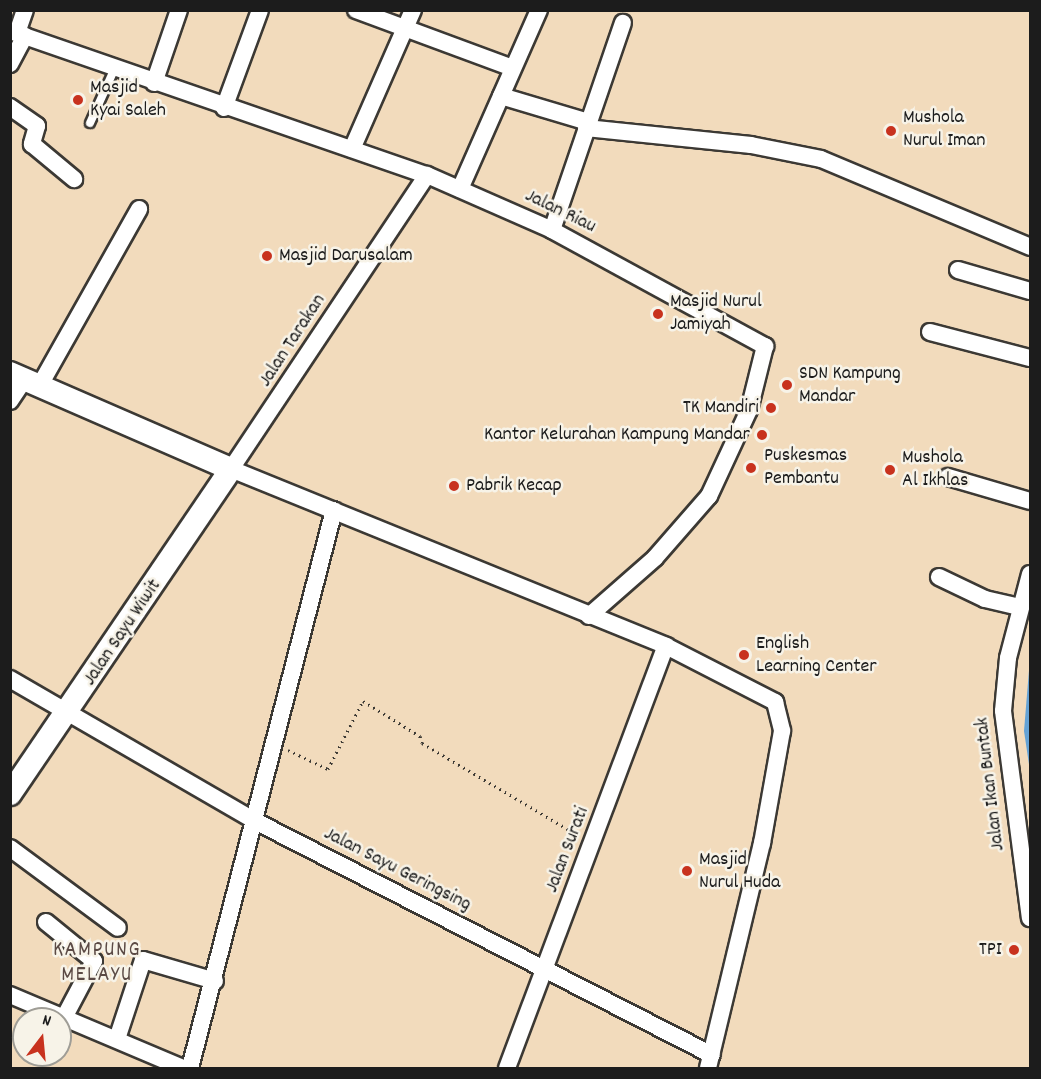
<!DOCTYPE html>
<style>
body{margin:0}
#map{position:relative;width:1041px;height:1079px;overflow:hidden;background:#f2dbbc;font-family:Dekko,sans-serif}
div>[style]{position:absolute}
.water>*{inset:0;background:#63a2d5}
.path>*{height:3px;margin-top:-1.5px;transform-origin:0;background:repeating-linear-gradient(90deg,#3c3934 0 1.5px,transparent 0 6px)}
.roads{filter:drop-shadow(2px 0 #3c3934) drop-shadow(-2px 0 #3c3934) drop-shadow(0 2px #3c3934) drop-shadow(0 -2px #3c3934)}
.lane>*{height:8px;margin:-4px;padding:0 4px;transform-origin:4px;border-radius:4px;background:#fff}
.street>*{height:16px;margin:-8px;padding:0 8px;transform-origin:8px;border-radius:8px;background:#fff}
.secondary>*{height:22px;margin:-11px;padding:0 11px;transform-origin:11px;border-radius:11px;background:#fff}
.dots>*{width:16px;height:16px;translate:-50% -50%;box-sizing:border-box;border:3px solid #f7f3e8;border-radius:50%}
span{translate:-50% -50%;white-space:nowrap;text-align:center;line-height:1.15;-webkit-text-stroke:5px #f7f3e8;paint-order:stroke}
.poi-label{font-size:20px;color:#1c1c1c}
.left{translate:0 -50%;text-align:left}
.right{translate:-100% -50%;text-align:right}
.street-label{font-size:20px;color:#1c1c1c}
.quarter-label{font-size:22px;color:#5b4a45;letter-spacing:1.5px}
.frame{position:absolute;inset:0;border:12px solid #1c1c1c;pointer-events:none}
.north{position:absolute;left:12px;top:1007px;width:60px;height:60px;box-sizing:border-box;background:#f7f3e8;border:2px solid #9f9d96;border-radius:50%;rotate:16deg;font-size:16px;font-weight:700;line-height:24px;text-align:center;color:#1c1c1c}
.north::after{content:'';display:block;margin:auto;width:21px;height:27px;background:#c8321e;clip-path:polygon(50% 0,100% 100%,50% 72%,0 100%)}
</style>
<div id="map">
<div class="water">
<div style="clip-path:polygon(1030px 658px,1030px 771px,1024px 731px)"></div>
</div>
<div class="path">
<div style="left:288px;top:750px;width:44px;rotate:25.4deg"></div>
<div style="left:328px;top:769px;width:76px;rotate:-62.8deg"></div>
<div style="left:363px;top:701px;width:67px;rotate:31.6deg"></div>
<div style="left:420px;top:736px;width:7px;rotate:74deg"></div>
<div style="left:422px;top:743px;width:182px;rotate:30.6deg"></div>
</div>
<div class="roads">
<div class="lane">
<div style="left:90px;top:123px;width:60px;rotate:-65.6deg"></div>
</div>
<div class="street">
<div style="left:356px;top:10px;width:167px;rotate:20.3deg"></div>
<div style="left:10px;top:31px;width:441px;rotate:19.1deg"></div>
<div style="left:427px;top:175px;width:137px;rotate:23.7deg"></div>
<div style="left:552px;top:230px;width:243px;rotate:28.6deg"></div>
<div style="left:765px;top:346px;width:66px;rotate:104deg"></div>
<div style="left:749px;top:410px;width:95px;rotate:114.9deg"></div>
<div style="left:709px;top:496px;width:82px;rotate:131.1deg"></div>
<div style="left:655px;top:558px;width:88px;rotate:138.7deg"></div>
<div style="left:17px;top:33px;width:24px;rotate:-71deg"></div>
<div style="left:10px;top:64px;width:32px;rotate:-62deg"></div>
<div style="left:154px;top:83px;width:77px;rotate:-71.1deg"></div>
<div style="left:501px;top:96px;width:91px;rotate:16.6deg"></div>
<div style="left:10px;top:107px;width:33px;rotate:35deg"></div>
<div style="left:37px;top:126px;width:19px;rotate:106deg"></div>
<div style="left:32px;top:144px;width:55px;rotate:39.8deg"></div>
<div style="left:224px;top:108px;width:104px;rotate:-69.8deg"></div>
<div style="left:586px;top:128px;width:166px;rotate:5.9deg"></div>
<div style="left:751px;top:145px;width:71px;rotate:11.3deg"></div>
<div style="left:821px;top:159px;width:227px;rotate:22.8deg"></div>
<div style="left:352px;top:149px;width:152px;rotate:-66.3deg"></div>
<div style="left:427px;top:175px;width:353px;rotate:123.7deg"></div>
<div style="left:231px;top:469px;width:470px;rotate:22.1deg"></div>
<div style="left:666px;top:646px;width:123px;rotate:27.2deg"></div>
<div style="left:775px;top:702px;width:30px;rotate:76deg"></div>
<div style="left:782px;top:731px;width:114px;rotate:100.1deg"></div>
<div style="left:762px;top:843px;width:231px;rotate:103.5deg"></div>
<div style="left:460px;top:189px;width:196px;rotate:-66.2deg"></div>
<div style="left:552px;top:230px;width:219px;rotate:-71.1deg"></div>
<div style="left:958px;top:270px;width:75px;rotate:16.3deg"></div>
<div style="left:930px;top:332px;width:103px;rotate:14.6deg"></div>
<div style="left:40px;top:385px;width:202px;rotate:-60.6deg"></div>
<div style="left:10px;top:401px;width:27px;rotate:-56deg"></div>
<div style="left:948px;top:477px;width:85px;rotate:16.3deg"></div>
<div style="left:1030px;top:574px;width:87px;rotate:104.7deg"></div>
<div style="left:1008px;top:658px;width:53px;rotate:95.4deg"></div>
<div style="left:1003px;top:711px;width:209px;rotate:82.6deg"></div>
<div style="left:939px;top:577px;width:51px;rotate:25.6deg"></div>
<div style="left:985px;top:599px;width:36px;rotate:13deg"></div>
<div style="left:10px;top:679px;width:283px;rotate:30.1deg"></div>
<div style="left:255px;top:821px;width:513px;rotate:27.11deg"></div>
<div style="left:10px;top:848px;width:134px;rotate:36.5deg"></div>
<div style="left:46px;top:922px;width:62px;rotate:39.1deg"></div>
<div style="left:94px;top:961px;width:62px;rotate:117.8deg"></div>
<div style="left:10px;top:995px;width:188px;rotate:22.9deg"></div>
<div style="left:117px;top:1039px;width:83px;rotate:-71.8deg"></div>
<div style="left:143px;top:960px;width:75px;rotate:16.3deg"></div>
<div style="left:190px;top:1068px;width:576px;rotate:-75.53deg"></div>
<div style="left:507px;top:1068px;width:451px;rotate:-69.4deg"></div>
</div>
<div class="secondary">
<div style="left:10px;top:373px;width:241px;rotate:23.5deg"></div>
<div style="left:231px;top:469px;width:393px;rotate:124.2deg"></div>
</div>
</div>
<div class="dots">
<div style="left:78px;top:100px;background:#c8321e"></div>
<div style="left:891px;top:131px;background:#c8321e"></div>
<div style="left:267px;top:256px;background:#c8321e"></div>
<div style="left:658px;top:314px;background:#c8321e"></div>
<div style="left:787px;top:385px;background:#c8321e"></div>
<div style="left:771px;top:408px;background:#c8321e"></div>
<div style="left:762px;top:435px;background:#c8321e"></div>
<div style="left:751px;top:468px;background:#c8321e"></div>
<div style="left:890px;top:470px;background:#c8321e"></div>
<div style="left:454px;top:486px;background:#c8321e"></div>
<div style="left:744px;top:655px;background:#c8321e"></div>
<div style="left:687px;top:871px;background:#c8321e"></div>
<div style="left:1014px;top:950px;background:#c8321e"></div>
</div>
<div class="poi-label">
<span class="left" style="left:90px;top:100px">Masjid<br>Kyai Saleh</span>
<span class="left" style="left:903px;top:130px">Mushola<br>Nurul Iman</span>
<span class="left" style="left:279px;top:256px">Masjid Darusalam</span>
<span class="left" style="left:670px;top:314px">Masjid Nurul<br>Jamiyah</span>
<span class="left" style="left:799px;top:386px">SDN Kampung<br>Mandar</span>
<span class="right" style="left:759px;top:408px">TK Mandiri</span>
<span class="right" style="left:750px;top:435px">Kantor Kelurahan Kampung Mandar</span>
<span class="left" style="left:764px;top:468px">Puskesmas<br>Pembantu</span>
<span class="left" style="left:902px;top:470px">Mushola<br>Al Ikhlas</span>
<span class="left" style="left:466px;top:486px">Pabrik Kecap</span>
<span class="left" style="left:756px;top:656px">English<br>Learning Center</span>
<span class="left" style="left:699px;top:872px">Masjid<br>Nurul Huda</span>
<span class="right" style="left:1002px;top:950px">TPI</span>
</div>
<div class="street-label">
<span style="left:560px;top:212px;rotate:26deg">Jalan Riau</span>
<span style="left:293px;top:341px;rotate:-57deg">Jalan Tarakan</span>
<span style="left:123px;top:633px;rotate:-56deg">Jalan Sayu Wiwit</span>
<span style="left:991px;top:784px;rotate:-97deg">Jalan Ikan Buntak</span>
<span style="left:568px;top:850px;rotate:-69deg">Jalan Surati</span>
<span style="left:397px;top:870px;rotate:27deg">Jalan Sayu Geringsing</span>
</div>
<div class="quarter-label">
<span style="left:97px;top:963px">KAMPUNG<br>MELAYU</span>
</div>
<div class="frame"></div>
<div class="north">N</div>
</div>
